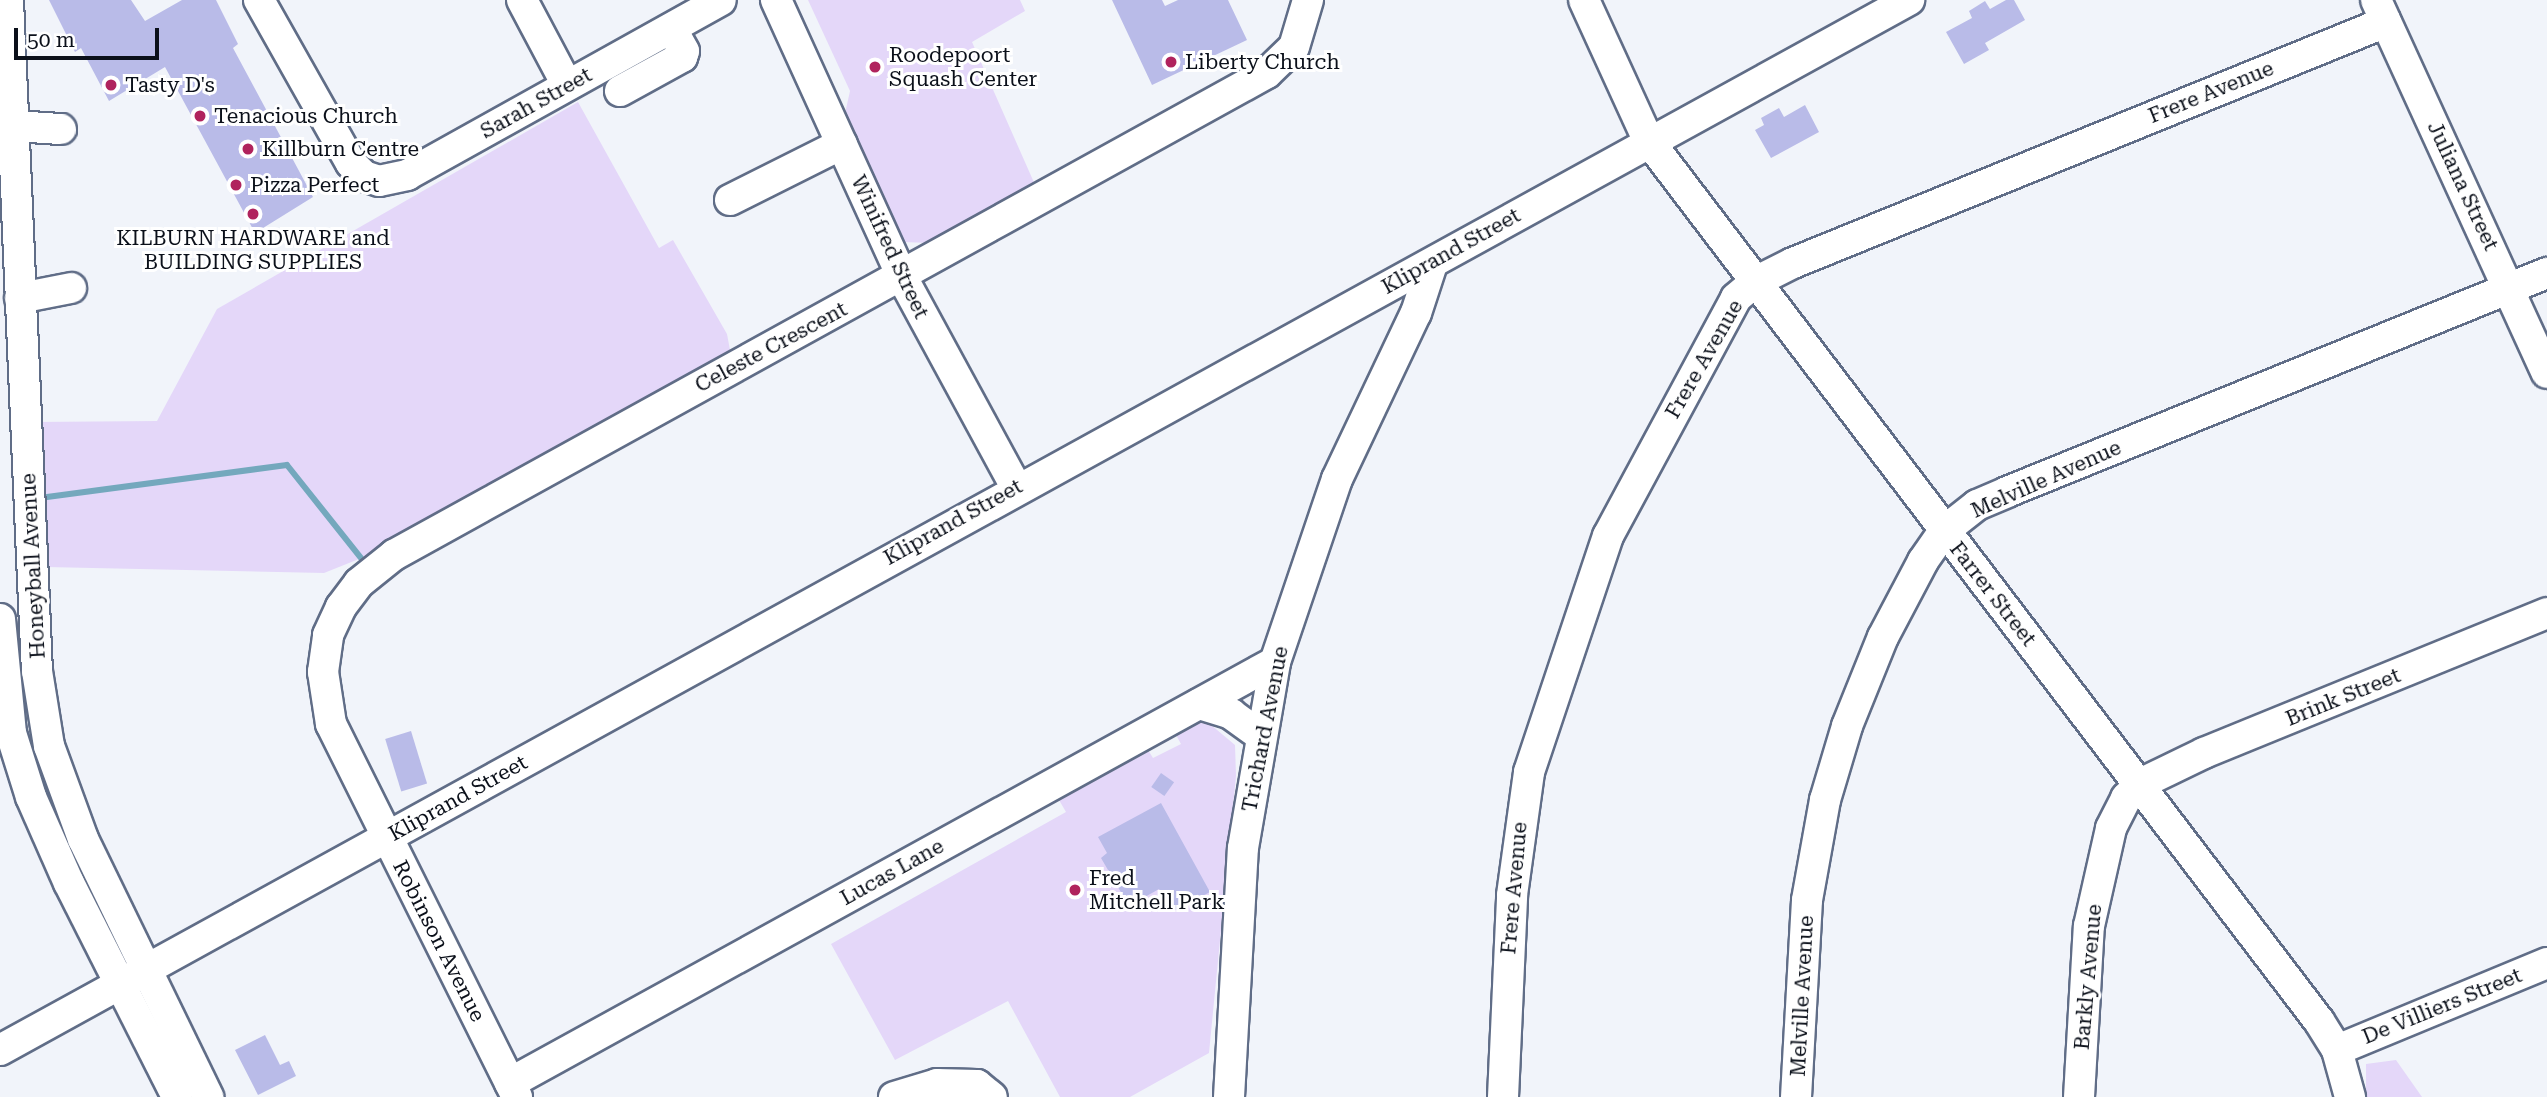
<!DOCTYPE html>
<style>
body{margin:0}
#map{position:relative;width:2547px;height:1097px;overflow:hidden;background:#f1f4fa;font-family:"Roboto Serif",serif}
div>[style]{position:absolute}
.green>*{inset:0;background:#e4d7f9}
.stream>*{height:6px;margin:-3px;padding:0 3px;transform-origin:3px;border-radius:3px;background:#74a8bd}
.building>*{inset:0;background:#b9bbe8;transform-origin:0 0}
.roads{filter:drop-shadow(2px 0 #606d87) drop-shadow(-2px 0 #606d87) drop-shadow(0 2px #606d87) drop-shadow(0 -2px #606d87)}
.minor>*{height:30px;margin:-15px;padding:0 15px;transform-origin:15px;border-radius:15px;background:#fff}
.dots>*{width:19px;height:19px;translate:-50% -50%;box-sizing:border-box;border:4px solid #fff;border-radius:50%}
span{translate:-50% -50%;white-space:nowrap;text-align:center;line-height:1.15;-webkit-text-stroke:6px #fff;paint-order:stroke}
.poi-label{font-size:21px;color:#0b101a}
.left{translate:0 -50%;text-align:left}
.street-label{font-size:21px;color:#0b101a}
.scale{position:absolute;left:14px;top:28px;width:145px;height:32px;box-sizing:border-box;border:4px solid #0b101a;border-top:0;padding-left:9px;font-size:21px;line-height:24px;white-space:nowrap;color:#0b101a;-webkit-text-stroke:5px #fff;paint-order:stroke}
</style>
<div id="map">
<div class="green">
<div style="clip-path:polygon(808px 0,1020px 0,1025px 11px,972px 42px,1036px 187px,932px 243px,901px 242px,844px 118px,850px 91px)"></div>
<div style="clip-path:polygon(578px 102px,659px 248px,673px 240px,727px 334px,730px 350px,374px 553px,324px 573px,46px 567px,34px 422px,157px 421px,217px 309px)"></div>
<div style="clip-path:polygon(1204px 719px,1235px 745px,1236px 776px,1209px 1053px,1130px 1097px,1060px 1097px,1008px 1001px,895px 1060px,831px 944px,1066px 812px,1059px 800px,1148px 750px,1153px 758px,1181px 744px,1176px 735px)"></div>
<div style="clip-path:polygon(2396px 1060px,2422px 1097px,2366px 1097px,2366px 1064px)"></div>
</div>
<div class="stream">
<div style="left:47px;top:497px;width:242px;rotate:-7.6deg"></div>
<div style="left:287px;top:465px;width:119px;rotate:51.5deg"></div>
</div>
<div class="building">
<div style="clip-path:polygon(49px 0,131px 0,145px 21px,182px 0,216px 0,238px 44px,233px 48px,313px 197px,255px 233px,165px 67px,109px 101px,81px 48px,75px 52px)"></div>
<div style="clip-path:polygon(1112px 0,1162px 0,1165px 6px,1178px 0,1228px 0,1247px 40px,1152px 85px)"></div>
<div style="clip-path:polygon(2006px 0,2014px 0,2025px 20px,1985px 43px,1989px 50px,1964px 64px,1946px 32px,1972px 18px,1969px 11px,1985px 1px,1990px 9px)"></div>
<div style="clip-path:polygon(1805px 105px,1819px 132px,1771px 158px,1755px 130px,1764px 125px,1761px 118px,1779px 108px,1784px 117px)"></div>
<div style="left:411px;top:731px;width:55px;height:27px;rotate:73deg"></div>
<div style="left:1161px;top:773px;width:16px;height:17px;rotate:35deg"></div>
<div style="clip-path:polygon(1161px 803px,1210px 892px,1172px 912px,1159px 889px,1129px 906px,1101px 858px,1107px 853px,1098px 837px)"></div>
<div style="clip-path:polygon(265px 1035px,280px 1065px,289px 1061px,296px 1076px,258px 1095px,235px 1050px)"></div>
</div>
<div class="roads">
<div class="minor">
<div style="left:8px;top:0;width:672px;rotate:87.53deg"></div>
<div style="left:37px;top:671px;width:76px;rotate:80.9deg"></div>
<div style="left:49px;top:746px;width:99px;rotate:69.9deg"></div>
<div style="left:83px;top:839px;width:287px;rotate:64.1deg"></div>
<div style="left:259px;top:0;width:187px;rotate:60.6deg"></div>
<div style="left:351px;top:163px;width:18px;rotate:45deg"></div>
<div style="left:364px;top:176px;width:16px;rotate:18deg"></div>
<div style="left:379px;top:181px;width:29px;rotate:-12deg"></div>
<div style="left:407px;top:175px;width:359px;rotate:-29.1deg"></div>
<div style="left:522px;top:0;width:96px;rotate:62.1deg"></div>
<div style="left:776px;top:0;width:304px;rotate:65.5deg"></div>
<div style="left:902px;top:277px;width:239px;rotate:61.5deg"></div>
<div style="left:1584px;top:0;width:154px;rotate:65.4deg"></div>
<div style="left:1648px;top:140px;width:1107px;rotate:52.71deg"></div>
<div style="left:2319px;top:1021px;width:34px;rotate:58deg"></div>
<div style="left:2337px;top:1050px;width:49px;rotate:74.5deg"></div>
<div style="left:2376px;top:0;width:410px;rotate:65.4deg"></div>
<div style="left:620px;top:91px;width:71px;rotate:-28.7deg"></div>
<div style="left:682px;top:57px;width:6px;rotate:-72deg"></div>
<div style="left:684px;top:51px;width:26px;rotate:-119deg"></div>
<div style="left:0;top:125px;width:61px;rotate:3.8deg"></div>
<div style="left:730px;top:200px;width:125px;rotate:-26.6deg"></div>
<div style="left:20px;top:298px;width:52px;rotate:-11.1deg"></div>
<div style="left:0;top:619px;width:115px;rotate:84.5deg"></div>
<div style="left:11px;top:733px;width:67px;rotate:72.6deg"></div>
<div style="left:31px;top:797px;width:94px;rotate:66.2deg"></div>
<div style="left:69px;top:883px;width:240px;rotate:63.2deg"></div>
<div style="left:1199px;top:704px;width:34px;rotate:17deg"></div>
<div style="left:1231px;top:714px;width:37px;rotate:36deg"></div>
<div style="left:0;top:1050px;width:2179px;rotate:-28.81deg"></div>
<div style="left:2337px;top:1050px;width:227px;rotate:-22.5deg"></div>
<div style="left:510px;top:1083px;width:873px;rotate:-28.83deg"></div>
<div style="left:517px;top:1097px;width:417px;rotate:-116.5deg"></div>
<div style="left:331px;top:724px;width:53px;rotate:-98.7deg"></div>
<div style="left:323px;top:672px;width:37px;rotate:-82deg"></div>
<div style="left:328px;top:635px;width:31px;rotate:-65deg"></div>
<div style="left:341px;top:607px;width:30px;rotate:-53deg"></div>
<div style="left:359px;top:583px;width:45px;rotate:-38.7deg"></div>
<div style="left:394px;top:555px;width:997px;rotate:-28.9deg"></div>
<div style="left:1267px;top:73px;width:37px;rotate:-44deg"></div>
<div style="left:1294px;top:47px;width:49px;rotate:-73.4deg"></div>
<div style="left:894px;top:1097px;width:45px;rotate:-16.8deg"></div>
<div style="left:937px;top:1084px;width:40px;rotate:1.4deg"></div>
<div style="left:977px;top:1085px;width:19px;rotate:39deg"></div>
<div style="left:1229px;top:1097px;width:249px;rotate:-86.8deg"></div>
<div style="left:1243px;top:848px;width:189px;rotate:-80.2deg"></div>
<div style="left:1275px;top:662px;width:193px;rotate:-71.3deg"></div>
<div style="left:1337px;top:479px;width:184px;rotate:-64.6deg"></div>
<div style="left:1416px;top:313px;width:52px;rotate:-71.9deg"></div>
<div style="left:1503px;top:1097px;width:202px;rotate:-87.4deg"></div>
<div style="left:1512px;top:895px;width:124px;rotate:-82.1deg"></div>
<div style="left:1529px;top:772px;width:249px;rotate:-71.5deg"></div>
<div style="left:1608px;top:536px;width:270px;rotate:-61.7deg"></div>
<div style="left:1736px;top:298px;width:25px;rotate:-40deg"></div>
<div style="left:1755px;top:282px;width:42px;rotate:-26.6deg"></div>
<div style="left:1793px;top:263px;width:640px;rotate:-22.12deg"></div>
<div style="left:1796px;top:1097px;width:197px;rotate:-86.8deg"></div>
<div style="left:1807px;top:900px;width:102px;rotate:-79.8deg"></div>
<div style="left:1825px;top:800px;width:77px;rotate:-73.4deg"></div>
<div style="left:1847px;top:726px;width:96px;rotate:-68deg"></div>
<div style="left:1883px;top:637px;width:86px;rotate:-62.2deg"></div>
<div style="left:1923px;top:561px;width:37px;rotate:-55deg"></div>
<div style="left:1944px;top:531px;width:42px;rotate:-38.2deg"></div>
<div style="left:1977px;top:505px;width:33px;rotate:-23deg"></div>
<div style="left:2007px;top:492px;width:583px;rotate:-22.08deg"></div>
<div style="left:2079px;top:1097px;width:171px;rotate:-86.7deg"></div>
<div style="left:2089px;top:926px;width:100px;rotate:-77.3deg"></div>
<div style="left:2111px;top:828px;width:34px;rotate:-63deg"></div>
<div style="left:2126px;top:798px;width:20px;rotate:-45deg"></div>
<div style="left:2140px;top:784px;width:71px;rotate:-25.8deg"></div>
<div style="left:2204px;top:753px;width:370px;rotate:-22.2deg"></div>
</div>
</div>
<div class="dots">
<div style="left:1171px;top:62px;background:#b0235d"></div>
<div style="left:875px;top:67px;background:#b0235d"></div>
<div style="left:111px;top:85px;background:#b0235d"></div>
<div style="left:200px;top:116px;background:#b0235d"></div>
<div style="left:248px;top:149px;background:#b0235d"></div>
<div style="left:236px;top:185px;background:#b0235d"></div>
<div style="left:253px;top:214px;background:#b0235d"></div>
<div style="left:1075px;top:890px;background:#b0235d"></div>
</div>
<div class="poi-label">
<span class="left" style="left:889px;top:67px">Roodepoort<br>Squash Center</span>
<span class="left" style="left:1185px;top:62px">Liberty Church</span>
<span class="left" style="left:125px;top:85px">Tasty D's</span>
<span class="left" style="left:214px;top:116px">Tenacious Church</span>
<span class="left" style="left:262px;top:149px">Killburn Centre</span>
<span class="left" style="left:250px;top:185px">Pizza Perfect</span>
<span style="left:253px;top:250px">KILBURN HARDWARE and<br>BUILDING SUPPLIES</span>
<span class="left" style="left:1089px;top:890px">Fred<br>Mitchell Park</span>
</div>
<div class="street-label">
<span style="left:2211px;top:92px;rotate:-22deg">Frere Avenue</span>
<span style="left:536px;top:103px;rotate:-29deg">Sarah Street</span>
<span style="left:2463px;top:186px;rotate:65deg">Juliana Street</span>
<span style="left:890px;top:247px;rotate:65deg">Winifred Street</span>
<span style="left:1451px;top:251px;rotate:-29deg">Kliprand Street</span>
<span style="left:771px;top:347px;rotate:-28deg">Celeste Crescent</span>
<span style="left:1704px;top:359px;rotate:-60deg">Frere Avenue</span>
<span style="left:2046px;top:479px;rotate:-24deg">Melville Avenue</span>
<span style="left:953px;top:522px;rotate:-29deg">Kliprand Street</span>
<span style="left:33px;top:566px;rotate:-93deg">Honeyball Avenue</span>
<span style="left:1993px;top:594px;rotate:52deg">Farrer Street</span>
<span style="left:2343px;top:697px;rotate:-22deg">Brink Street</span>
<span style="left:1265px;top:729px;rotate:-79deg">Trichard Avenue</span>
<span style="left:458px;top:798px;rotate:-29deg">Kliprand Street</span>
<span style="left:892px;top:872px;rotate:-29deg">Lucas Lane</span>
<span style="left:1514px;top:888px;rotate:-85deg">Frere Avenue</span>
<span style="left:439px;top:941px;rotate:63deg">Robinson Avenue</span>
<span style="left:2088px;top:977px;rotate:-85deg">Barkly Avenue</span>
<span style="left:1802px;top:996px;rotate:-87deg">Melville Avenue</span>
<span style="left:2442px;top:1006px;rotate:-22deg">De Villiers Street</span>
</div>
<div class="scale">50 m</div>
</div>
